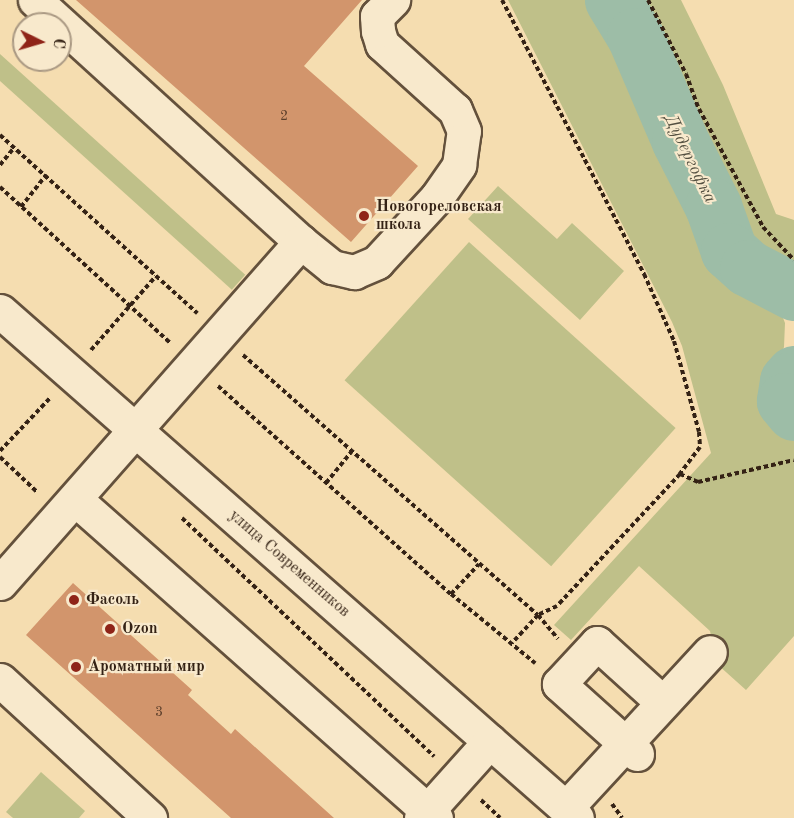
<!DOCTYPE html>
<meta charset="utf-8">
<style>
body{margin:0}
#map{position:relative;width:794px;height:818px;overflow:hidden;background:#f5ddb0;font-family:"Old Standard TT",serif}
div>[style]{position:absolute}
.green>*{inset:0;background:#bfc089;transform-origin:0 0}
.river>*{height:57px;margin:-28.5px;padding:0 28.5px;transform-origin:28.5px;border-radius:28.5px;background:#9dbda7}
.building>*{inset:0;background:#d2956c}
.path>*{height:4px;margin-top:-2px;transform-origin:0;background:repeating-linear-gradient(90deg,#342215 0 4.5px,transparent 0 7.5px)}
.roads{filter:drop-shadow(2px 0 #64513c) drop-shadow(-2px 0 #64513c) drop-shadow(0 2px #64513c) drop-shadow(0 -2px #64513c)}
.minor>*{height:33px;margin:-16.5px;padding:0 16.5px;transform-origin:16.5px;border-radius:16.5px;background:#f8e9cc}
.dots>*{width:16px;height:16px;translate:-50% -50%;box-sizing:border-box;border:3px solid #f8e9cc;border-radius:50%}
span{translate:-50% -50%;white-space:nowrap;text-align:center;line-height:1.15;-webkit-text-stroke:4.5px #f8e9cc;paint-order:stroke}
.number-label{font-size:14px;color:#5c3f2b}
.number-label span{-webkit-text-stroke-width:0}
.poi-label{font-size:16px;color:#342215;font-weight:700}
.left{translate:0 -50%;text-align:left}
.street-label{font-size:16px;color:#342215}
.water-label{font-size:18px;color:#545041;font-style:italic}
.north{position:absolute;left:12px;top:12px;width:60px;height:60px;box-sizing:border-box;background:#f8e9cc;border:2px solid #aa9983;border-radius:50%;rotate:95deg;font-size:16px;font-weight:700;line-height:24px;text-align:center;color:#342215}
.north::after{content:'';display:block;margin:auto;width:21px;height:27px;background:#8f2418;clip-path:polygon(50% 0,100% 100%,50% 72%,0 100%)}
</style>
<div id="map">
<div class="green">
<div style="clip-path:polygon(508px 0,602px 0,636px 60px,712px 238px,725px 258px,750px 277px,778px 305px,785px 323px,784px 347px,772px 383px,781px 409px,794px 419px,794px 636px,746px 690px,717px 664px,710px 631px,639px 566px,571px 640px,554px 625px,711px 453px,682px 346px,672px 322px)"></div>
<div style="clip-path:polygon(629px 0,681px 0,723px 85px,776px 214px,794px 220px,794px 283px,747px 264px)"></div>
<div style="left:0;top:54px;width:330px;height:20px;rotate:42deg"></div>
<div style="clip-path:polygon(498px 186px,557px 239px,572px 223px,624px 271px,580px 320px,468px 219px)"></div>
<div style="left:469px;top:242px;width:278px;height:186px;rotate:42deg"></div>
<div style="clip-path:polygon(41px 772px,85px 811px,79px 818px,13px 818px,6px 812px)"></div>
</div>
<div class="river">
<div style="left:613px;top:0;width:42px;rotate:58.6deg"></div>
<div style="left:635px;top:36px;width:114px;rotate:66.8deg"></div>
<div style="left:680px;top:141px;width:73px;rotate:63.1deg"></div>
<div style="left:713px;top:206px;width:48px;rotate:70.4deg"></div>
<div style="left:729px;top:251px;width:25px;rotate:42deg"></div>
<div style="left:748px;top:268px;width:52px;rotate:27.6deg"></div>
<div style="left:794px;top:374px;width:9px;rotate:131deg"></div>
<div style="left:788px;top:381px;width:20px;rotate:99deg"></div>
<div style="left:785px;top:401px;width:14px;rotate:51deg"></div>
</div>
<div class="building">
<div style="clip-path:polygon(76px 0,362px 0,304px 66px,418px 166px,351px 242px)"></div>
<div style="clip-path:polygon(73px 583px,192px 690px,188px 695px,231px 734px,235px 729px,334px 818px,231px 818px,26px 635px)"></div>
</div>
<div class="path">
<div style="left:502px;top:0;width:309px;rotate:62.6deg"></div>
<div style="left:644px;top:274px;width:73px;rotate:65.9deg"></div>
<div style="left:674px;top:341px;width:94px;rotate:74.6deg"></div>
<div style="left:699px;top:432px;width:15px;rotate:86deg"></div>
<div style="left:700px;top:447px;width:34px;rotate:127deg"></div>
<div style="left:680px;top:474px;width:180px;rotate:133deg"></div>
<div style="left:557px;top:606px;width:21px;rotate:155deg"></div>
<div style="left:538px;top:615px;width:38px;rotate:133deg"></div>
<div style="left:648px;top:0;width:83px;rotate:62.8deg"></div>
<div style="left:686px;top:74px;width:37px;rotate:70deg"></div>
<div style="left:699px;top:109px;width:134px;rotate:61.5deg"></div>
<div style="left:763px;top:227px;width:45px;rotate:46.8deg"></div>
<div style="left:0;top:135px;width:266px;rotate:42.1deg"></div>
<div style="left:0;top:165px;width:22px;rotate:-51deg"></div>
<div style="left:0;top:187px;width:231px;rotate:42.5deg"></div>
<div style="left:21px;top:207px;width:41px;rotate:-52deg"></div>
<div style="left:91px;top:350px;width:98px;rotate:-48.7deg"></div>
<div style="left:243px;top:355px;width:393px;rotate:41.4deg"></div>
<div style="left:538px;top:615px;width:31px;rotate:50deg"></div>
<div style="left:218px;top:386px;width:312px;rotate:41.8deg"></div>
<div style="left:451px;top:594px;width:109px;rotate:39.4deg"></div>
<div style="left:0;top:451px;width:74px;rotate:-46.6deg"></div>
<div style="left:0;top:457px;width:51px;rotate:43.4deg"></div>
<div style="left:680px;top:474px;width:20px;rotate:24deg"></div>
<div style="left:698px;top:482px;width:98px;rotate:-12.9deg"></div>
<div style="left:326px;top:483px;width:40px;rotate:-51deg"></div>
<div style="left:182px;top:518px;width:347px;rotate:43.4deg"></div>
<div style="left:451px;top:594px;width:41px;rotate:-47deg"></div>
<div style="left:481px;top:800px;width:26px;rotate:43deg"></div>
<div style="left:612px;top:804px;width:17px;rotate:54deg"></div>
</div>
<div class="roads">
<div class="minor">
<div style="left:35px;top:0;width:360px;rotate:42.3deg"></div>
<div style="left:301px;top:242px;width:40px;rotate:39deg"></div>
<div style="left:332px;top:267px;width:23px;rotate:13deg"></div>
<div style="left:354px;top:272px;width:25px;rotate:-23deg"></div>
<div style="left:377px;top:262px;width:88px;rotate:-47.3deg"></div>
<div style="left:437px;top:197px;width:39px;rotate:-55deg"></div>
<div style="left:459px;top:165px;width:34px;rotate:-82deg"></div>
<div style="left:464px;top:131px;width:23px;rotate:-113deg"></div>
<div style="left:455px;top:110px;width:98px;rotate:-137.9deg"></div>
<div style="left:382px;top:44px;width:14px;rotate:-107deg"></div>
<div style="left:378px;top:31px;width:15px;rotate:-94deg"></div>
<div style="left:377px;top:16px;width:23px;rotate:-45deg"></div>
<div style="left:0;top:311px;width:768px;rotate:41.31deg"></div>
<div style="left:75px;top:499px;width:482px;rotate:41.5deg"></div>
<div style="left:0;top:583px;width:455px;rotate:-48.6deg"></div>
<div style="left:0;top:680px;width:204px;rotate:42.6deg"></div>
<div style="left:637px;top:754px;width:105px;rotate:-138.1deg"></div>
<div style="left:559px;top:684px;width:56px;rotate:-47.2deg"></div>
<div style="left:597px;top:643px;width:88px;rotate:42.2deg"></div>
<div style="left:566px;top:808px;width:212px;rotate:-47.3deg"></div>
<div style="left:421px;top:818px;width:103px;rotate:-48.1deg"></div>
</div>
</div>
<div class="dots">
<div style="left:364px;top:216px;background:#8f2418"></div>
<div style="left:74px;top:600px;background:#8f2418"></div>
<div style="left:110px;top:629px;background:#8f2418"></div>
<div style="left:76px;top:667px;background:#8f2418"></div>
</div>
<div class="number-label">
<span style="left:284px;top:116px">2</span>
<span style="left:159px;top:712px">3</span>
</div>
<div class="poi-label">
<span class="left" style="left:376px;top:216px">Новогореловская<br>школа</span>
<span class="left" style="left:86px;top:600px">Фасоль</span>
<span class="left" style="left:122px;top:629px">Ozon</span>
<span class="left" style="left:88px;top:667px">Ароматный мир</span>
</div>
<div class="street-label">
<span style="left:289px;top:564px;rotate:41deg">улица Современников</span>
</div>
<div class="water-label">
<span style="left:690px;top:159px;rotate:64deg">Дудергофка</span>
</div>
<div class="north">С</div>
</div>
